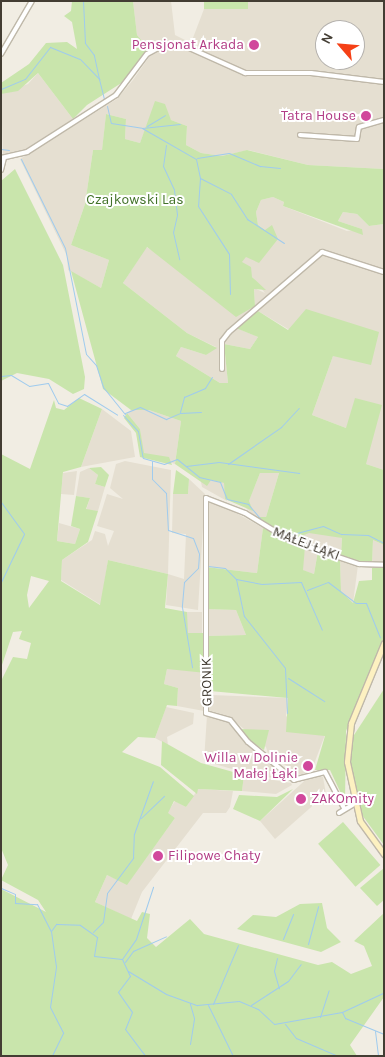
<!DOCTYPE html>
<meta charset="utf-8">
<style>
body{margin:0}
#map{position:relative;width:385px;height:1057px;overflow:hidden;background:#f1ede3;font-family:Karla,sans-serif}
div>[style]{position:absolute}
.residential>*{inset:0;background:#e5dfd1;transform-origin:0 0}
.green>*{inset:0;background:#c9e5ac;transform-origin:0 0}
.stream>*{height:1px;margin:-0.5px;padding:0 0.5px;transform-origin:0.5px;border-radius:0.5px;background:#9fcbee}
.roads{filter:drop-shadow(1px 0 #bfb8a9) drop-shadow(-1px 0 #bfb8a9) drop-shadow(0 1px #bfb8a9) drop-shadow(0 -1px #bfb8a9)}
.minor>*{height:4px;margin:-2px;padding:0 2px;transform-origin:2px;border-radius:2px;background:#fff}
.secondary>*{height:5px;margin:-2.5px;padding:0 2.5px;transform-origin:2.5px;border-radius:2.5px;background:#fdf1c1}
.dots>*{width:14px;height:14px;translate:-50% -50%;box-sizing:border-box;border:2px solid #fff;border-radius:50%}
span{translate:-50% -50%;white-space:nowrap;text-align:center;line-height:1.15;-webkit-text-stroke:4px #fff;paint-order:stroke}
.hotel-label{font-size:14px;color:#b23c85}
.right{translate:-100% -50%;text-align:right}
.left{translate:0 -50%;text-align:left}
.park-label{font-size:14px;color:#427229}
.street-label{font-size:14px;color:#433d33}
.frame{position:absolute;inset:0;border:2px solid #433d33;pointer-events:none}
.north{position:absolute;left:315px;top:20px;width:50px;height:50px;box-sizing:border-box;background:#fff;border:1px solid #b4b1ad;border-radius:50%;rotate:297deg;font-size:14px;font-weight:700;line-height:20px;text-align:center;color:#433d33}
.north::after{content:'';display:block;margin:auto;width:18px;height:22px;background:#f54016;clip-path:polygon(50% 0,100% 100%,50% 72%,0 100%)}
</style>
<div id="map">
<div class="residential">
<div style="clip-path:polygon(evenodd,133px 1px,171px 1px,175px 35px,191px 43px,204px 9px,246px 9px,248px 1px,384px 1px,384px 169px,308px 165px,248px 150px,222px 156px,201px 153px,186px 145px,187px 126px,171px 120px,166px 112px,150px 117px,140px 143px,125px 139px,126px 119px,106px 114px,102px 151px,93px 150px,85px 204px,71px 245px,109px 260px,101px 288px,68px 270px,67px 256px,20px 159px,117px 99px,133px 80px,152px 53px,137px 35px,133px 1px,325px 30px,355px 30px,355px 60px,325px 60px,325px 30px)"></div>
<div style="clip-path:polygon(38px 73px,73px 119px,26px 149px,3px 154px,1px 94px,28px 84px)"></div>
<div style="clip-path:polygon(273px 197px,284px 202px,283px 206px,347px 231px,362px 229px,338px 221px,343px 212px,357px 214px,369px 226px,384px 224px,384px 470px,366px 464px,346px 428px,312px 415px,333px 356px,258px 311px,237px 328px,258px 337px,250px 349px,224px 344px,228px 383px,220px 383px,176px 356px,181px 347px,206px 355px,216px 347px,187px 333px,123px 283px,146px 247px,255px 306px,254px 288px,265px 293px,241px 263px,265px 230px,258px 225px,256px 212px,261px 200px)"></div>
<div style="clip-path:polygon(102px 409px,131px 431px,135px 457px,81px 467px)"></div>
<div style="clip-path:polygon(131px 410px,149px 410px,181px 421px,175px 464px,143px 453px,140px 429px,127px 413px)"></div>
<div style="clip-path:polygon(125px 461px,171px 470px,168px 574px,184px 579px,186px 534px,172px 533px,173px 494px,188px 494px,189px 479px,205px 494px,198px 610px,166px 605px,168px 574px,108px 560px,101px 605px,61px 580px,62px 560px,92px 540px,95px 531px,105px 534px,108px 546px,114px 531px,97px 526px,107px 494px,123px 499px,110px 488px,116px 464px)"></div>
<div style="clip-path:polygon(89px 468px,98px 475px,95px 484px,105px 487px,98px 511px,86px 510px,90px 498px,76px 496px,80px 472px)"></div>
<div style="clip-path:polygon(77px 471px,74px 495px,61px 494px,63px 473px)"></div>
<div style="clip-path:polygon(260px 473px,279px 473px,266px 517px,255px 517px,246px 508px)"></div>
<div style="clip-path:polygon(214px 480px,224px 483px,227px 501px,202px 487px,201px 482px)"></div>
<div style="clip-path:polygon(209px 498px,263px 528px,257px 573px,206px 567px)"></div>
<div style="clip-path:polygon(59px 523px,80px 529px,75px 544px,57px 541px)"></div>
<div style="clip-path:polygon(315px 529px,342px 538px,341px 556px,291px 540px)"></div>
<div style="clip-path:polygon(373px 540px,384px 545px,384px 564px,372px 564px)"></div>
<div style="clip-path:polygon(305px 547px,318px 551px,314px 574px,302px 570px)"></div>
<div style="clip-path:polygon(340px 559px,358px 565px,353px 603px,341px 591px)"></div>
<div style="clip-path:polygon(205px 609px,236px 610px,246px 635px,207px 636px)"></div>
<div style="left:187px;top:612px;width:15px;height:21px"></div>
<div style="clip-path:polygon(179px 668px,206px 673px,204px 711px,177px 706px,178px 688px,164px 684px,167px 669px)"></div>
<div style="clip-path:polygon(211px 695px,288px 698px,286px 716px,304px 731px,325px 735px,311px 772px,293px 776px,290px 768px,268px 754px,266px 747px,228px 716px,208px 710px)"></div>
<div style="clip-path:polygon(166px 707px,194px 713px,193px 724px,167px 737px,168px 745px,155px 738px)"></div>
<div style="clip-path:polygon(207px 715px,230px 722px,243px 741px,284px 769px,291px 780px,257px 776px,204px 761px)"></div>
<div style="clip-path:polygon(244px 775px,291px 783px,292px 785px,276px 794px,242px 791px)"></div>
<div style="clip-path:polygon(311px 775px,323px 777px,326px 794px,275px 839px,260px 821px)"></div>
<div style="clip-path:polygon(198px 789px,233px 791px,230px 807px,226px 813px,203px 813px,142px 892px,131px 919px,95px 902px,107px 875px,127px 884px,175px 818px,167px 813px,175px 801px,186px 807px)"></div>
</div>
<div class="green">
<div style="clip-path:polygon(72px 1px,133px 1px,137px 35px,148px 48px,126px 80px,87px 105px,73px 119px,38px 73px,18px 91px,1px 94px,1px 83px,29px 64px,46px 43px,67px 42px,77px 49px,72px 22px,64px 16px,71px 11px)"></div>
<div style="left:204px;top:1px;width:44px;height:8px"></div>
<div style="clip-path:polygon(155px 101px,165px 104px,171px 120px,187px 126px,186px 145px,201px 153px,222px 156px,247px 150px,308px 165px,384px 169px,384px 224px,369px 226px,357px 214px,343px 212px,338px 221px,362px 229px,363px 235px,283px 206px,284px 202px,273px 197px,261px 200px,256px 212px,258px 225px,265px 230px,272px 225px,278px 239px,259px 263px,246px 257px,242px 262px,251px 267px,252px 277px,266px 290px,254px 289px,255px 306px,236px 317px,147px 247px,123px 283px,187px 333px,217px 348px,206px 355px,181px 347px,176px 356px,220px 383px,228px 383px,224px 344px,250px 349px,258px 337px,236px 328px,258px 311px,288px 330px,306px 309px,379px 332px,371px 365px,333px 356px,312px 415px,346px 428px,355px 398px,382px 405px,366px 464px,384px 470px,384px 545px,373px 540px,372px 564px,341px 556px,342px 538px,309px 533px,291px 540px,255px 517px,266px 517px,279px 473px,260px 473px,249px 501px,253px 511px,225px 499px,224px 483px,211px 480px,207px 486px,175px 464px,181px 421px,149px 410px,131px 410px,103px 389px,71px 271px,101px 288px,109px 260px,71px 245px,85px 204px,93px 150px,102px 150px,106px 114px,126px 119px,125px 139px,140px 143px)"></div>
<div style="clip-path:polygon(15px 169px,63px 265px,85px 377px,84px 389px,73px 394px,49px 379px,17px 373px,1px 381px,1px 181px)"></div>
<div style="clip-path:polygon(evenodd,79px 398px,102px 409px,81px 467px,63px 472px,57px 541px,75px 544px,80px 529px,71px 526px,76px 496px,90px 498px,86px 509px,98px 511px,88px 542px,62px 560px,61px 581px,100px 605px,108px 560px,168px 574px,165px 608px,187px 612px,188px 633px,204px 633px,206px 673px,167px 669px,164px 684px,178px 688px,177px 706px,167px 705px,155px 738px,138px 737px,122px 752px,160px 767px,194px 796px,186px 807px,174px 801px,168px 813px,175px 818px,127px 885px,107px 875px,95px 902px,137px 921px,142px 912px,150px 914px,147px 938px,156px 947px,190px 919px,204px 934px,318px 965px,332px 962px,351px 974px,372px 966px,364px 946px,354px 941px,384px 913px,384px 997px,350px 1045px,357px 1056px,1px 1056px,1px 889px,46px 912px,38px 900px,1px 880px,8px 865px,1px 848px,1px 681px,13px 657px,27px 659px,31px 643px,19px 639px,22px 631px,13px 632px,1px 668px,1px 454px,30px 469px,54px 400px,56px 408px,64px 410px,79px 398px,31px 576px,49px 581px,29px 608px,27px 595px,31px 576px)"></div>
<div style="clip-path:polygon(127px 413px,140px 429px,144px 453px,169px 457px,172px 465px,140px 457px,136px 433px,124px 418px)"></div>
<div style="clip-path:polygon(101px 467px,109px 475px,105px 487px,95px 484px,98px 475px,89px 468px)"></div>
<div style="clip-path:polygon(176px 470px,189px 479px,188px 494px,173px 494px)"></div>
<div style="clip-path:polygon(263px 528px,305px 547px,303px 570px,314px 574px,318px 551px,340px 559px,341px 591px,353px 603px,359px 581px,372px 580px,372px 568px,384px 567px,384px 637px,346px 731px,345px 802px,330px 770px,315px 770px,325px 736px,286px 732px,288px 698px,210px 691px,207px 636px,246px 635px,236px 610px,205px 609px,206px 567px,257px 573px)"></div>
<div style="clip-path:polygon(384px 689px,384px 845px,362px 815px,350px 760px,354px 735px)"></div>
<div style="clip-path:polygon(238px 729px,269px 730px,264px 750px,247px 739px)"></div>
<div style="clip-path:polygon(162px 741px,201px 763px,244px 775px,242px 791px,198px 789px,197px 794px,161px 765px)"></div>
<div style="clip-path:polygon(293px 789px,260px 821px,233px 809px,239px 795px,277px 797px)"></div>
<div style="left:343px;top:822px;width:57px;height:33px;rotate:49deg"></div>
<div style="clip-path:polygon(384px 868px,384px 900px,377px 906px,360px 888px)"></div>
<div style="clip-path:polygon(322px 903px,327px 928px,341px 942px,321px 952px,237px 929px,253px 915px,276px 917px,300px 904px)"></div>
</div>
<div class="stream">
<div style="left:99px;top:79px;width:21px;rotate:76deg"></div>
<div style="left:1px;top:89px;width:26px;rotate:-23deg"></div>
<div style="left:25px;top:79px;width:41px;rotate:-52deg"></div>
<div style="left:50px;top:47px;width:32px;rotate:22deg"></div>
<div style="left:80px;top:59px;width:28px;rotate:46deg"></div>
<div style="left:99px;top:79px;width:25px;rotate:-102deg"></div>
<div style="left:94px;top:55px;width:15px;rotate:-127deg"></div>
<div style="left:85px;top:43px;width:42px;rotate:-92.7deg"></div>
<div style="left:107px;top:106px;width:17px;rotate:77deg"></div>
<div style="left:111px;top:123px;width:31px;rotate:9deg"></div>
<div style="left:142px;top:128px;width:62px;rotate:29.9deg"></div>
<div style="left:196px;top:159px;width:19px;rotate:78deg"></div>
<div style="left:200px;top:178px;width:35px;rotate:27deg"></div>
<div style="left:231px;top:194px;width:30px;rotate:57deg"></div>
<div style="left:247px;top:219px;width:44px;rotate:33deg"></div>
<div style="left:147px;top:126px;width:21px;rotate:-31deg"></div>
<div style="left:142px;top:128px;width:38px;rotate:-6deg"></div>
<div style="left:166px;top:145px;width:21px;rotate:98deg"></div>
<div style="left:163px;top:166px;width:26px;rotate:65deg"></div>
<div style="left:174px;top:190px;width:25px;rotate:83deg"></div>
<div style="left:177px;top:215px;width:17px;rotate:103deg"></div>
<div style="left:173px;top:232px;width:28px;rotate:77deg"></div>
<div style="left:1px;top:149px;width:8px;rotate:7deg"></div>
<div style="left:197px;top:158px;width:32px;rotate:-9deg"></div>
<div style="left:229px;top:153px;width:34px;rotate:23deg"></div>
<div style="left:260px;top:166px;width:20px;rotate:6deg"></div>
<div style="left:21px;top:159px;width:99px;rotate:63.7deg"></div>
<div style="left:65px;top:248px;width:108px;rotate:78.8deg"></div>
<div style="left:86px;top:354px;width:15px;rotate:48deg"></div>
<div style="left:96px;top:365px;width:23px;rotate:72deg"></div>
<div style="left:103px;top:387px;width:35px;rotate:51deg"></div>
<div style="left:200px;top:178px;width:28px;rotate:94deg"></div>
<div style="left:198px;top:206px;width:57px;rotate:57.1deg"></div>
<div style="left:229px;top:254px;width:40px;rotate:88.6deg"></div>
<div style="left:1px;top:376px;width:10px;rotate:-6deg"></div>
<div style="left:11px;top:375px;width:21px;rotate:31deg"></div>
<div style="left:29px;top:386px;width:19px;rotate:-9deg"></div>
<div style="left:48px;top:383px;width:22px;rotate:63deg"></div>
<div style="left:58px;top:403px;width:9px;rotate:18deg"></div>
<div style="left:67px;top:406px;width:21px;rotate:-35deg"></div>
<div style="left:84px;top:394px;width:39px;rotate:32deg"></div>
<div style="left:180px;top:412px;width:16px;rotate:-75deg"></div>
<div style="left:184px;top:397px;width:23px;rotate:-23deg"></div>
<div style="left:205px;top:388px;width:13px;rotate:-58deg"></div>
<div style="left:125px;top:413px;width:16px;rotate:-22deg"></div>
<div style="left:140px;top:407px;width:29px;rotate:25deg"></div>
<div style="left:166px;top:419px;width:15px;rotate:-23deg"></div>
<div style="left:180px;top:413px;width:21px;rotate:-3deg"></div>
<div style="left:123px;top:415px;width:22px;rotate:47deg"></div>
<div style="left:138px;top:431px;width:27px;rotate:80deg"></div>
<div style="left:143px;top:458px;width:22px;rotate:16deg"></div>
<div style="left:164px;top:464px;width:14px;rotate:-21deg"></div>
<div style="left:177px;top:459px;width:28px;rotate:39deg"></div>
<div style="left:199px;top:477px;width:22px;rotate:13deg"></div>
<div style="left:220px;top:482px;width:18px;rotate:68deg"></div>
<div style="left:227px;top:499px;width:22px;rotate:13deg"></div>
<div style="left:248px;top:504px;width:23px;rotate:50deg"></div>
<div style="left:152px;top:461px;width:18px;rotate:90deg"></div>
<div style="left:152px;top:479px;width:20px;rotate:45deg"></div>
<div style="left:166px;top:493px;width:37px;rotate:87deg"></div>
<div style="left:168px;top:530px;width:26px;rotate:18deg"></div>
<div style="left:193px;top:538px;width:17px;rotate:69deg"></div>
<div style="left:199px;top:554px;width:14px;rotate:94deg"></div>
<div style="left:198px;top:568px;width:20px;rotate:135deg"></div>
<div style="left:184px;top:582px;width:25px;rotate:95deg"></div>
<div style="left:182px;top:607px;width:61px;rotate:80.5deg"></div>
<div style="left:228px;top:464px;width:65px;rotate:-34.9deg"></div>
<div style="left:281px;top:427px;width:26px;rotate:-47deg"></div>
<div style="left:186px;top:466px;width:33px;rotate:-7deg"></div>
<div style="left:219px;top:462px;width:81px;rotate:7.8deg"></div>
<div style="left:1px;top:502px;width:39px;rotate:54deg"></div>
<div style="left:24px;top:534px;width:53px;rotate:115.6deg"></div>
<div style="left:277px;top:530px;width:16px;rotate:14deg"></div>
<div style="left:293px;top:534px;width:31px;rotate:-15deg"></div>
<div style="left:323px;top:526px;width:20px;rotate:24deg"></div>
<div style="left:341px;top:534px;width:27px;rotate:2deg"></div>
<div style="left:368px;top:535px;width:18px;rotate:27deg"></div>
<div style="left:208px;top:566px;width:17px;rotate:7deg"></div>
<div style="left:225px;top:568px;width:16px;rotate:45deg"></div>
<div style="left:236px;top:579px;width:25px;rotate:11deg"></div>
<div style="left:261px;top:584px;width:40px;rotate:-2.9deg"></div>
<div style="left:301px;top:582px;width:52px;rotate:66.4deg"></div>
<div style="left:236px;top:579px;width:38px;rotate:78deg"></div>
<div style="left:244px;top:616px;width:66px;rotate:51.7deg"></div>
<div style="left:285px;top:668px;width:45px;rotate:87.5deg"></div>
<div style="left:307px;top:590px;width:22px;rotate:-21deg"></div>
<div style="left:328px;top:582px;width:35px;rotate:37deg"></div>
<div style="left:356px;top:603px;width:10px"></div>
<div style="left:366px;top:603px;width:37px;rotate:68deg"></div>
<div style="left:288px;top:678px;width:43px;rotate:32.6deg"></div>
<div style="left:141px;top:818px;width:32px;rotate:-44deg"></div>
<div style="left:1px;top:888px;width:15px;rotate:23deg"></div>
<div style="left:15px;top:894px;width:9px;rotate:90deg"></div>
<div style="left:15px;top:903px;width:22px;rotate:3deg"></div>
<div style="left:37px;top:904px;width:30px;rotate:63deg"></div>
<div style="left:51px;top:931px;width:36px;rotate:82deg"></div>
<div style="left:56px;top:967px;width:40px;rotate:98.5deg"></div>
<div style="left:50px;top:1007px;width:29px;rotate:63deg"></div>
<div style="left:63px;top:1033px;width:25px;rotate:116deg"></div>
<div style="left:51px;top:931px;width:9px;rotate:-54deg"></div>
<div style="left:56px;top:924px;width:24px;rotate:2deg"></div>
<div style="left:80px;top:925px;width:21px;rotate:35deg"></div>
<div style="left:97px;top:937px;width:19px;rotate:99deg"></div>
<div style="left:94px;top:956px;width:28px;rotate:6deg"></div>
<div style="left:122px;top:959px;width:19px;rotate:65deg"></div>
<div style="left:130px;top:976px;width:20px;rotate:127deg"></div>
<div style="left:118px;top:992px;width:24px;rotate:55deg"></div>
<div style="left:132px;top:1012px;width:18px;rotate:112deg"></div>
<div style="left:125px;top:1029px;width:34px;rotate:53deg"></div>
<div style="left:93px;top:932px;width:14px;rotate:-45deg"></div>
<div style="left:103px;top:922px;width:29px;rotate:-82deg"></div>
<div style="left:107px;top:893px;width:44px;rotate:-53.4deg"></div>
<div style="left:133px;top:858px;width:24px;rotate:-88deg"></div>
<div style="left:134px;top:834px;width:56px;rotate:-70.3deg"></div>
<div style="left:283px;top:939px;width:27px;rotate:-68deg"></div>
<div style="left:308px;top:944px;width:39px;rotate:-75deg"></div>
<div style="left:277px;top:958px;width:13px;rotate:103deg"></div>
<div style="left:274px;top:971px;width:18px;rotate:74deg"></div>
<div style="left:122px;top:959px;width:24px;rotate:-55deg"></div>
<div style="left:136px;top:939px;width:55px;rotate:-71.9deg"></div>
<div style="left:125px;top:962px;width:14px;rotate:-54deg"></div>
<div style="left:133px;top:951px;width:36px;rotate:-24deg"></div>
<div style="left:128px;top:971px;width:44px;rotate:31.2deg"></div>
<div style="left:166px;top:994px;width:33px;rotate:20deg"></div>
<div style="left:197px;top:1005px;width:42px;rotate:-5.4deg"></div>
<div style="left:239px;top:1001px;width:21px;rotate:23deg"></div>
<div style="left:258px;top:1009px;width:22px;rotate:43deg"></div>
<div style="left:274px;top:1024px;width:69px;rotate:-10deg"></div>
<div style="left:342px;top:1012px;width:7px;rotate:63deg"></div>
<div style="left:345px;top:1018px;width:42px;rotate:22.3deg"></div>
<div style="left:213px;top:1004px;width:64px;rotate:-67deg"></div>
<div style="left:208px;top:1005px;width:57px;rotate:63.9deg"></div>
<div style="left:251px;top:1005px;width:44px;rotate:-33deg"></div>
<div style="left:288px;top:981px;width:21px;rotate:-53deg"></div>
<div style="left:342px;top:1012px;width:45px;rotate:-24.9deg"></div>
<div style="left:383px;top:993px;width:13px;rotate:-86deg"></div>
<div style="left:320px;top:1017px;width:28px;rotate:-72deg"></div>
<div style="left:285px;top:1024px;width:18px;rotate:52deg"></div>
<div style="left:296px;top:1038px;width:46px;rotate:23.2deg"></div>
<div style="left:375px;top:1031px;width:25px;rotate:83deg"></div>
<div style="left:190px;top:1044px;width:26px;rotate:-81deg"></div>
<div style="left:194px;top:1018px;width:15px;rotate:-106deg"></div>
</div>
<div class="roads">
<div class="minor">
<div style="left:1px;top:54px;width:61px;rotate:-59.7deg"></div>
<div style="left:300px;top:135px;width:57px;rotate:4deg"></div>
<div style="left:357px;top:139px;width:12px;rotate:-81deg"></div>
<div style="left:359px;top:127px;width:26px;rotate:-16deg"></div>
<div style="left:1px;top:158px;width:27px;rotate:-13deg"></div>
<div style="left:27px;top:152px;width:106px;rotate:-32.6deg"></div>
<div style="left:116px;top:95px;width:51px;rotate:-52.9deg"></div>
<div style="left:147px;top:54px;width:19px;rotate:-28deg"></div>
<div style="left:164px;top:45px;width:23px;rotate:5deg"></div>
<div style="left:187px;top:47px;width:64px;rotate:24.1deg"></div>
<div style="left:245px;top:73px;width:66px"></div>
<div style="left:311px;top:73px;width:74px;rotate:7deg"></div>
<div style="left:1px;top:170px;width:12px;rotate:-76deg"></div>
<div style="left:222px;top:369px;width:28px;rotate:-90deg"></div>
<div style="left:222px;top:341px;width:11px;rotate:-52deg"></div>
<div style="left:229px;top:332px;width:123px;rotate:-40.7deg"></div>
<div style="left:322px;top:252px;width:65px;rotate:17.9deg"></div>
<div style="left:344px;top:808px;width:41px;rotate:-117.8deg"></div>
<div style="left:325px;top:772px;width:32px;rotate:166deg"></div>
<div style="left:294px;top:780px;width:60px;rotate:-140.4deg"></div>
<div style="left:248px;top:742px;width:28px;rotate:-129deg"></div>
<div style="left:230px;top:720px;width:25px;rotate:-164deg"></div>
<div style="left:206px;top:713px;width:215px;rotate:-90deg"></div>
<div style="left:206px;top:498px;width:42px;rotate:21deg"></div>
<div style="left:245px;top:513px;width:54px;rotate:31.3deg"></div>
<div style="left:291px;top:541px;width:72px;rotate:18.7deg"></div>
<div style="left:359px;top:564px;width:25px;rotate:2deg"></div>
<div style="left:339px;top:813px;width:17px;rotate:-31deg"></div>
</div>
<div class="secondary">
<div style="left:384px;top:643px;width:87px;rotate:112.4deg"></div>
<div style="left:351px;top:723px;width:39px;rotate:96deg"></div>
<div style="left:347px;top:762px;width:60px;rotate:77.6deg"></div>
<div style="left:360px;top:821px;width:41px;rotate:54deg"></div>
</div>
</div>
<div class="dots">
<div style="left:254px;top:45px;background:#d1479c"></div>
<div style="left:366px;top:116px;background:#d1479c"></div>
<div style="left:308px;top:766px;background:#d1479c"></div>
<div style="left:301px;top:799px;background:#d1479c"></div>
<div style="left:158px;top:856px;background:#d1479c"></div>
</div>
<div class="hotel-label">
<span class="right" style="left:244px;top:45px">Pensjonat Arkada</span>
<span class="right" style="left:356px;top:116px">Tatra House</span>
<span class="right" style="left:298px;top:766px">Willa w Dolinie<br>Małej Łąki</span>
<span class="left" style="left:311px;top:799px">ZAKOmity</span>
<span class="left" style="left:168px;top:856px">Filipowe Chaty</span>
</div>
<div class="park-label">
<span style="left:135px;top:200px">Czajkowski Las</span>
</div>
<div class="street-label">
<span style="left:306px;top:544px;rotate:21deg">MAŁEJ ŁĄKI</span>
<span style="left:207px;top:682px;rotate:-91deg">GRONIK</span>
</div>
<div class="frame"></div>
<div class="north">N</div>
</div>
